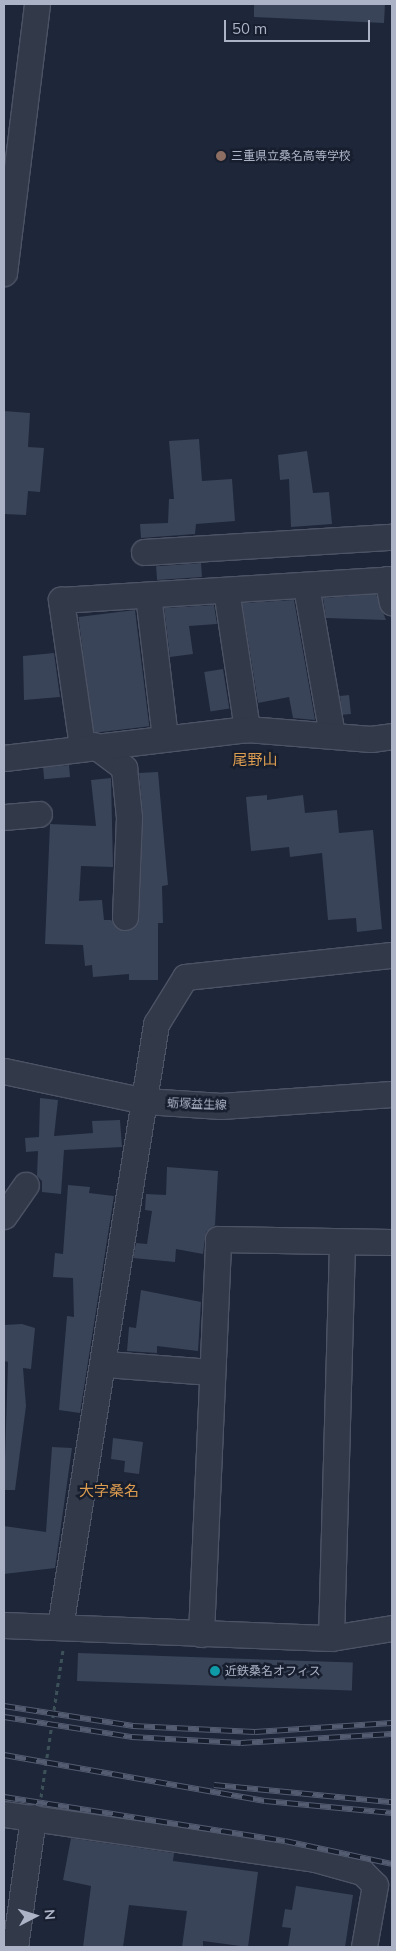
<!DOCTYPE html>
<meta charset="utf-8">
<style>
body{margin:0}
#map{position:relative;width:396px;height:1951px;overflow:hidden;background:#1e2639;font-family:Mulish,"Noto Sans JP",sans-serif}
div>[style]{position:absolute}
.building>*{inset:0;background:#394459;transform-origin:0 0}
.path>*{height:3px;margin-top:-1.5px;transform-origin:0;background:repeating-linear-gradient(90deg,#3d5158 0 4px,transparent 0 8px)}
.roads{filter:drop-shadow(1px 0 #4c5364) drop-shadow(-1px 0 #4c5364) drop-shadow(0 1px #4c5364) drop-shadow(0 -1px #4c5364)}
.minor>*{height:25px;margin:-12.5px;padding:0 12.5px;transform-origin:12.5px;border-radius:12.5px;background:#323949}
.rail>*{height:5.5px;margin-top:-2.75px;transform-origin:0;background:repeating-linear-gradient(90deg,#171e2e 0 11px,#535c71 0 22px);box-sizing:border-box;border-block:1px solid #535c71}
.dots>*{width:14px;height:14px;translate:-50% -50%;box-sizing:border-box;border:2px solid #171e2e;border-radius:50%}
span{translate:-50% -50%;white-space:nowrap;text-align:center;line-height:1.15;-webkit-text-stroke:5px #171e2e;paint-order:stroke}
.poi-label{font-size:12px;color:#acb3c6}
.left{translate:0 -50%;text-align:left}
.street-label{font-size:12px;color:#acb3c6}
.quarter-label{font-size:15px;color:#dd9d50}
.frame{position:absolute;inset:0;border:5px solid #acb3c6;pointer-events:none}
.north{position:absolute;left:10px;top:1891px;width:50px;height:50px;-webkit-text-stroke:4px #171e2e;paint-order:stroke;rotate:85deg;font-size:14px;font-weight:700;line-height:20px;text-align:center;color:#acb3c6}
.north::after{content:'';display:block;margin:auto;width:18px;height:22px;background:#acb3c6;clip-path:polygon(50% 0,100% 100%,50% 72%,0 100%)}
.scale{position:absolute;left:224px;top:20px;width:146px;height:22px;box-sizing:border-box;border:2px solid #acb3c6;border-top:0;padding-left:6px;font-size:15px;line-height:18px;white-space:nowrap;color:#acb3c6;-webkit-text-stroke:4px #171e2e;paint-order:stroke}
</style>
<div id="map">
<div class="building">
<div style="clip-path:polygon(254px 4px,385px 4px,384px 23px,254px 17px)"></div>
<div style="clip-path:polygon(4px 411px,30px 413px,28px 447px,44px 448px,40px 492px,28px 491px,26px 515px,4px 514px)"></div>
<div style="clip-path:polygon(199px 439px,202px 481px,232px 479px,235px 521px,196px 524px,195px 534px,141px 538px,140px 524px,168px 523px,169px 499px,174px 499px,169px 441px)"></div>
<div style="clip-path:polygon(307px 451px,313px 493px,329px 492px,332px 524px,291px 527px,289px 479px,280px 480px,278px 455px)"></div>
<div style="left:201px;top:563px;width:14px;height:45px;rotate:86deg"></div>
<div style="clip-path:polygon(376px 594px,386px 620px,326px 618px,323px 598px)"></div>
<div style="clip-path:polygon(294px 600px,315px 720px,293px 718px,289px 697px,258px 703px,242px 603px)"></div>
<div style="clip-path:polygon(214px 605px,217px 624px,189px 626px,193px 654px,170px 657px,164px 608px)"></div>
<div style="left:135px;top:610px;width:117px;height:57px;rotate:83deg"></div>
<div style="clip-path:polygon(54px 653px,60px 697px,24px 700px,23px 656px)"></div>
<div style="left:223px;top:669px;width:40px;height:19px;rotate:81deg"></div>
<div style="left:349px;top:695px;width:19px;height:9px;rotate:84deg"></div>
<div style="left:69px;top:765px;width:12px;height:26px;rotate:85deg"></div>
<div style="clip-path:polygon(158px 772px,168px 885px,162px 886px,163px 923px,158px 923px,158px 980px,129px 980px,129px 974px,93px 977px,92px 965px,85px 966px,83px 945px,45px 944px,50px 824px,96px 826px,91px 780px,111px 778px,113px 867px,81px 866px,79px 901px,102px 900px,104px 920px,111px 920px,118px 929px,131px 930px,139px 918px,143px 817px,139px 773px)"></div>
<div style="clip-path:polygon(267px 795px,267px 800px,303px 795px,305px 813px,337px 810px,339px 833px,373px 830px,382px 929px,357px 932px,356px 918px,328px 920px,322px 853px,290px 857px,289px 847px,251px 851px,246px 797px)"></div>
<div style="clip-path:polygon(40px 1098px,58px 1100px,54px 1136px,93px 1133px,92px 1121px,120px 1120px,122px 1147px,64px 1150px,61px 1194px,42px 1192px,42px 1181px,37px 1176px,38px 1151px,26px 1152px,25px 1138px,39px 1137px)"></div>
<div style="clip-path:polygon(167px 1167px,218px 1171px,215px 1225px,206px 1232px,203px 1254px,176px 1249px,175px 1262px,133px 1258px,136px 1243px,147px 1244px,152px 1211px,145px 1210px,146px 1194px,166px 1195px)"></div>
<div style="clip-path:polygon(68px 1185px,90px 1187px,89px 1193px,114px 1196px,80px 1413px,59px 1410px,67px 1316px,74px 1317px,73px 1278px,53px 1277px,55px 1253px,63px 1254px)"></div>
<div style="clip-path:polygon(141px 1290px,201px 1302px,198px 1351px,157px 1346px,157px 1353px,127px 1351px,129px 1327px,136px 1328px)"></div>
<div style="clip-path:polygon(22px 1324px,35px 1328px,31px 1369px,23px 1368px,26px 1406px,15px 1490px,4px 1490px,8px 1362px,4px 1361px,4px 1325px)"></div>
<div style="clip-path:polygon(113px 1438px,143px 1442px,139px 1474px,124px 1472px,125px 1461px,111px 1459px)"></div>
<div style="clip-path:polygon(52px 1447px,72px 1448px,55px 1568px,4px 1574px,4px 1526px,46px 1532px)"></div>
<div style="left:78px;top:1653px;width:275px;height:28px;rotate:2deg"></div>
<div style="clip-path:polygon(71px 1838px,174px 1853px,173px 1861px,258px 1872px,248px 1947px,203px 1941px,203px 1947px,182px 1947px,187px 1911px,129px 1905px,123px 1947px,83px 1947px,91px 1886px,63px 1880px)"></div>
<div style="clip-path:polygon(296px 1886px,353px 1895px,345px 1947px,288px 1947px,291px 1928px,282px 1927px,285px 1909px,292px 1910px)"></div>
</div>
<div class="path">
<div style="left:41px;top:1797px;width:149px;rotate:-81.5deg"></div>
</div>
<div class="roads">
<div class="minor">
<div style="left:4px;top:273px;width:271px;rotate:-83deg"></div>
<div style="left:144px;top:552px;width:248px;rotate:-3.5deg"></div>
<div style="left:387px;top:579px;width:24px;rotate:78deg"></div>
<div style="left:306px;top:586px;width:151px;rotate:80.1deg"></div>
<div style="left:226px;top:590px;width:141px;rotate:81.4deg"></div>
<div style="left:148px;top:595px;width:143px;rotate:83.2deg"></div>
<div style="left:94px;top:745px;width:38px;rotate:37deg"></div>
<div style="left:124px;top:768px;width:49px;rotate:84.2deg"></div>
<div style="left:129px;top:817px;width:100px;rotate:92.3deg"></div>
<div style="left:82px;top:746px;width:148px;rotate:-98.2deg"></div>
<div style="left:61px;top:600px;width:332px;rotate:-3.6deg"></div>
<div style="left:4px;top:758px;width:245px;rotate:-6.8deg"></div>
<div style="left:247px;top:729px;width:124px;rotate:4.6deg"></div>
<div style="left:371px;top:739px;width:21px;rotate:-8deg"></div>
<div style="left:4px;top:817px;width:35px;rotate:-5deg"></div>
<div style="left:4px;top:1071px;width:144px;rotate:12deg"></div>
<div style="left:145px;top:1101px;width:76px;rotate:3.8deg"></div>
<div style="left:221px;top:1106px;width:171px;rotate:-4deg"></div>
<div style="left:4px;top:1216px;width:38px;rotate:-55deg"></div>
<div style="left:105px;top:1364px;width:107px;rotate:4.3deg"></div>
<div style="left:4px;top:1625px;width:327px;rotate:2.3deg"></div>
<div style="left:331px;top:1638px;width:62px;rotate:-9.3deg"></div>
<div style="left:60px;top:1627px;width:611px;rotate:-80.95deg"></div>
<div style="left:156px;top:1024px;width:55px;rotate:-58.3deg"></div>
<div style="left:185px;top:977px;width:208px;rotate:-6.1deg"></div>
<div style="left:201px;top:1634px;width:395px;rotate:-87.5deg"></div>
<div style="left:218px;top:1239px;width:174px;rotate:1deg"></div>
<div style="left:331px;top:1638px;width:396px;rotate:-88.4deg"></div>
<div style="left:4px;top:1814px;width:314px;rotate:8.2deg"></div>
<div style="left:315px;top:1859px;width:49px;rotate:15.5deg"></div>
<div style="left:362px;top:1872px;width:18px;rotate:45deg"></div>
<div style="left:375px;top:1885px;width:63px;rotate:100.1deg"></div>
<div style="left:15px;top:1947px;width:131px;rotate:-82.1deg"></div>
</div>
</div>
<div class="rail">
<div style="left:4px;top:1706px;width:131px;rotate:8.8deg"></div>
<div style="left:133px;top:1726px;width:122px;rotate:2.8deg"></div>
<div style="left:255px;top:1732px;width:137px;rotate:-3.8deg"></div>
<div style="left:4px;top:1717px;width:130px;rotate:8.9deg"></div>
<div style="left:132px;top:1737px;width:109px;rotate:3.2deg"></div>
<div style="left:241px;top:1743px;width:151px;rotate:-3.4deg"></div>
<div style="left:4px;top:1755px;width:265px;rotate:10deg"></div>
<div style="left:265px;top:1801px;width:128px;rotate:5.4deg"></div>
<div style="left:214px;top:1785px;width:179px;rotate:5.5deg"></div>
<div style="left:4px;top:1797px;width:284px;rotate:8.9deg"></div>
<div style="left:285px;top:1841px;width:109px;rotate:12.1deg"></div>
</div>
<div class="dots">
<div style="left:221px;top:156px;background:#8d6e63"></div>
<div style="left:215px;top:1671px;background:#0f9aa8"></div>
</div>
<div class="poi-label">
<span class="left" style="left:231px;top:156px">三重県立桑名高等学校</span>
<span class="left" style="left:225px;top:1671px">近鉄桑名オフィス</span>
</div>
<div class="street-label">
<span style="left:197px;top:1104px;rotate:2deg">蛎塚益生線</span>
</div>
<div class="quarter-label">
<span style="left:255px;top:760px">尾野山</span>
<span style="left:109px;top:1491px">大字桑名</span>
</div>
<div class="frame"></div>
<div class="north">N</div>
<div class="scale">50 m</div>
</div>
